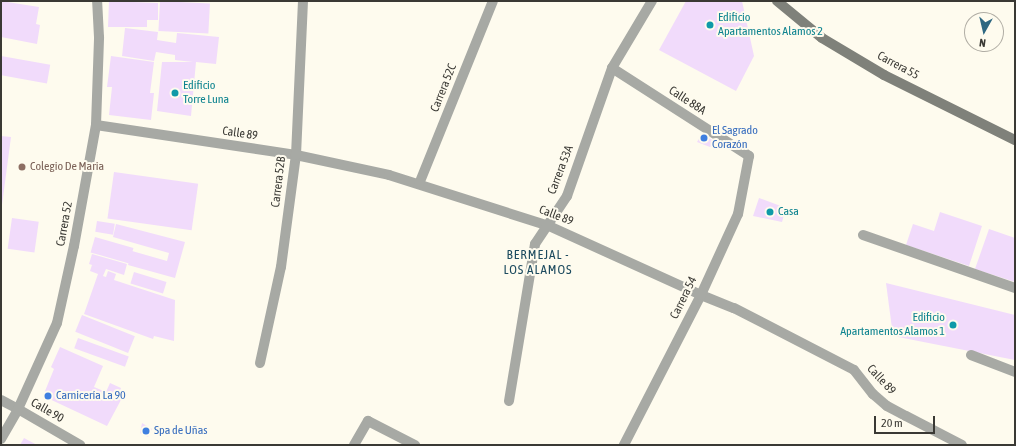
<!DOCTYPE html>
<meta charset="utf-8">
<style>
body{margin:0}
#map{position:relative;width:1016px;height:446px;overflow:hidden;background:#fefbee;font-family:"Asap Condensed",sans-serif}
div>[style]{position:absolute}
.building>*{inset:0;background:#f1dbfb;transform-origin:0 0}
.pedestrian>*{height:10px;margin:-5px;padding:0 5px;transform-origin:5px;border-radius:5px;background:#a7a9a4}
.minor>*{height:10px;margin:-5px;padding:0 5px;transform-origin:5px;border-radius:5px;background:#a7a9a4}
.tertiary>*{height:10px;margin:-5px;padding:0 5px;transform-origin:5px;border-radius:5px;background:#a7a9a4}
.secondary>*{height:10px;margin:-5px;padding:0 5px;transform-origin:5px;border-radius:5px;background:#7f817a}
.dots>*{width:11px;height:11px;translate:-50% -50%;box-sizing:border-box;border:2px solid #fefbee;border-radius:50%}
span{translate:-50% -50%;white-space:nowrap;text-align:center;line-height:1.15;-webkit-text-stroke:4px #fefbee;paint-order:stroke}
.culture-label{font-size:12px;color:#0d838f}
.left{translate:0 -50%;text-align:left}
.right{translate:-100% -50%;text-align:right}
.street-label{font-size:12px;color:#3a3934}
.shop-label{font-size:12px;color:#366cbe}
.education-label{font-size:12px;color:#785e54}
.neighbourhood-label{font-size:13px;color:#1d4b5f;letter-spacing:1px}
.frame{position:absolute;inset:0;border:2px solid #3a3934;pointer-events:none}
.north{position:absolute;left:964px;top:12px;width:40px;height:40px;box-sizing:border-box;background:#fefbee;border:1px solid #b0ada4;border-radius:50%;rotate:188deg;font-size:11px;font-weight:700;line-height:16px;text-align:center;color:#3a3934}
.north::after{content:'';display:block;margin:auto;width:14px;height:18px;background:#2f6881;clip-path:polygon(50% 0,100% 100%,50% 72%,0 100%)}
.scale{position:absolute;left:874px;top:416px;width:61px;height:18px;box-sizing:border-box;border:2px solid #3a3934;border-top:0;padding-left:5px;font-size:12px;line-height:14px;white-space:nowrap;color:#3a3934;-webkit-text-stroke:3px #fefbee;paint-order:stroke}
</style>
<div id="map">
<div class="building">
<div style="clip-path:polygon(1px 1px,39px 7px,36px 24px,40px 25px,37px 44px,1px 37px)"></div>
<div style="clip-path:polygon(109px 1px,158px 3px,158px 20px,147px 20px,147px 27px,108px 27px)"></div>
<div style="left:160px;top:1px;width:50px;height:30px;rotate:3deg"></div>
<div style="clip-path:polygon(686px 1px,742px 1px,754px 56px,736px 91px,659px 50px)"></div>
<div style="clip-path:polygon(125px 28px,158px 32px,157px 40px,176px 43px,177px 33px,219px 37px,216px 64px,196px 62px,191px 116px,157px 111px,162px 62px,193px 62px,175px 60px,175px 55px,156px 52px,154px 61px,122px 56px)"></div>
<div style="left:1px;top:56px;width:50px;height:19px;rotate:10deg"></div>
<div style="clip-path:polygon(111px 56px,154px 62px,150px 93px,154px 93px,151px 120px,109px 115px,112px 87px,107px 87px)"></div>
<div style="clip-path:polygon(702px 134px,716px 142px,710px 147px,697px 142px)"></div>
<div style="clip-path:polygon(1px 136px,11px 137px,2px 205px,1px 205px)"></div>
<div style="left:114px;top:172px;width:85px;height:47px;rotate:8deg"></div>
<div style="clip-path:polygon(759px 198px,786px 208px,782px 222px,753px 216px)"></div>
<div style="clip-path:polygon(940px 212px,982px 226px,969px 266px,906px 245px,913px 224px,934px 231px)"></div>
<div style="left:12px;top:218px;width:27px;height:31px;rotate:8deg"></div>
<div style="left:97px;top:221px;width:18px;height:11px;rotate:9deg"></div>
<div style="clip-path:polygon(116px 224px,185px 242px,175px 278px,128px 265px,132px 251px,167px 261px,169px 253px,113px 237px)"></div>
<div style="clip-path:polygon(989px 229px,1015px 238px,1015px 282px,975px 269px)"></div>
<div style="left:95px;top:237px;width:40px;height:16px;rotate:16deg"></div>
<div style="clip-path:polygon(92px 254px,127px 264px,124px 275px,106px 269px,103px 276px,106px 277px,108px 271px,116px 274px,114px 280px,175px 300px,174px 341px,154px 336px,153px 339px,84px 314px,98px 274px,90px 271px,92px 265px,102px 268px,89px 264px)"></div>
<div style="left:134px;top:272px;width:34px;height:12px;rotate:17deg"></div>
<div style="clip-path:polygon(886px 283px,1015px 315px,1015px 360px,893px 336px)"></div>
<div style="left:82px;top:315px;width:57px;height:18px;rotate:22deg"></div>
<div style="left:78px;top:338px;width:54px;height:11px;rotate:20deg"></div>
<div style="clip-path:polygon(60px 347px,103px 366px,94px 387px,106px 392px,110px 383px,121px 388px,118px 397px,122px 398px,107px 426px,43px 396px,54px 369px,51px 367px)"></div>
<div style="clip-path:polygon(142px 423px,152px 429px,148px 437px,140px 433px)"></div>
<div style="clip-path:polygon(24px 438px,37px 445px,20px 445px)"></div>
</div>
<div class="pedestrian">
<div style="left:701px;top:295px;width:35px;rotate:22deg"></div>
<div style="left:734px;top:308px;width:135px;rotate:27.3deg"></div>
<div style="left:854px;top:370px;width:31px;rotate:52deg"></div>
<div style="left:873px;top:394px;width:18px;rotate:41deg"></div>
<div style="left:887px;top:406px;width:21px;rotate:28deg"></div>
</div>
<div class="minor">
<div style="left:612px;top:68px;width:163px;rotate:32.7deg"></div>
<div style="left:749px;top:156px;width:59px;rotate:100.7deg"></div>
<div style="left:738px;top:214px;width:89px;rotate:114.6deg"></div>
<div style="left:701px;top:295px;width:169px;rotate:117.2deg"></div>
<div style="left:96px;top:125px;width:202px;rotate:8.5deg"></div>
<div style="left:296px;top:155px;width:95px;rotate:12.1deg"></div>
<div style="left:389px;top:175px;width:168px;rotate:17.7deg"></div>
<div style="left:549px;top:226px;width:167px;rotate:24.4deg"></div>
<div style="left:419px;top:184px;width:197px;rotate:-68deg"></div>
<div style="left:863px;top:235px;width:161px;rotate:19.2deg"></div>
<div style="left:971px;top:355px;width:47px;rotate:21.1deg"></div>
<div style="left:260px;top:363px;width:98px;rotate:-77.7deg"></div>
<div style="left:281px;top:267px;width:113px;rotate:-82.4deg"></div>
<div style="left:296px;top:155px;width:154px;rotate:-87.4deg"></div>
<div style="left:1px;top:400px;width:19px;rotate:28deg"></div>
<div style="left:509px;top:401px;width:159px;rotate:-80.6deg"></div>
<div style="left:535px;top:244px;width:58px;rotate:-56.3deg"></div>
<div style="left:567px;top:196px;width:136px;rotate:-70.6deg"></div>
<div style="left:612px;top:68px;width:78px;rotate:-59.2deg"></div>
<div style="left:906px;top:416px;width:63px;rotate:27.4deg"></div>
<div style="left:354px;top:445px;width:28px;rotate:-60deg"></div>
<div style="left:368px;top:421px;width:53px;rotate:27.1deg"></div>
</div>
<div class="tertiary">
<div style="left:18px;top:409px;width:72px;rotate:30.1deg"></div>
<div style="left:1px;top:439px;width:34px;rotate:-60deg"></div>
<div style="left:18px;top:409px;width:94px;rotate:-65.6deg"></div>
<div style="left:57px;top:323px;width:79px;rotate:-77.6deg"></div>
<div style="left:74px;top:246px;width:123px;rotate:-79.7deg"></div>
<div style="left:96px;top:125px;width:88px;rotate:-88deg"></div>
<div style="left:99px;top:37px;width:36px;rotate:-93deg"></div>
</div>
<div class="secondary">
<div style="left:777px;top:1px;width:58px;rotate:39.4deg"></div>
<div style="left:822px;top:38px;width:72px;rotate:30.8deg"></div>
<div style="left:884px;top:75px;width:146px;rotate:26.4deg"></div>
</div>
<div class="dots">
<div style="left:710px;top:25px;background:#0f9aa8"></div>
<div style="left:175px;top:93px;background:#0f9aa8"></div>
<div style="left:704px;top:138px;background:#3f7fe0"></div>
<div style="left:22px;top:167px;background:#8d6e63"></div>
<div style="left:770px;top:212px;background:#0f9aa8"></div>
<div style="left:953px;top:325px;background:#0f9aa8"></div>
<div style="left:48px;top:396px;background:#3f7fe0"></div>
<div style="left:146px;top:431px;background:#3f7fe0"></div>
</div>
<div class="culture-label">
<span class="left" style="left:718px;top:25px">Edificio<br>Apartamentos Alamos 2</span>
<span class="left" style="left:183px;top:93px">Edificio<br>Torre Luna</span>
<span class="left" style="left:778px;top:212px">Casa</span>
<span class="right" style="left:945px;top:325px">Edificio<br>Apartamentos Alamos 1</span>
</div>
<div class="street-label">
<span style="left:898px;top:66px;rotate:28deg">Carrera 55</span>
<span style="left:444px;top:88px;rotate:-68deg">Carrera 52C</span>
<span style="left:687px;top:101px;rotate:33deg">Calle 88A</span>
<span style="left:240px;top:134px;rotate:8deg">Calle 89</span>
<span style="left:561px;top:170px;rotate:-69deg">Carrera 53A</span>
<span style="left:279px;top:182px;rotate:-83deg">Carrera 52B</span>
<span style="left:556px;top:216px;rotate:21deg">Calle 89</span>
<span style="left:65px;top:224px;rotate:-80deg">Carrera 52</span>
<span style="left:684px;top:298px;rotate:-64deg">Carrera 54</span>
<span style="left:881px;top:380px;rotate:47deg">Calle 89</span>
<span style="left:47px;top:411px;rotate:30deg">Calle 90</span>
</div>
<div class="shop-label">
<span class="left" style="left:712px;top:138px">El Sagrado<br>Corazón</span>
<span class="left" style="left:56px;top:396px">Carnicería La 90</span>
<span class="left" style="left:154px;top:431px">Spa de Uñas</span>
</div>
<div class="education-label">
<span class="left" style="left:30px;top:167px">Colegio De Maria</span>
</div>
<div class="neighbourhood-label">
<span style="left:538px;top:263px">BERMEJAL -<br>LOS ALAMOS</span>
</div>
<div class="frame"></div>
<div class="north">N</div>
<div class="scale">20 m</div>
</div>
